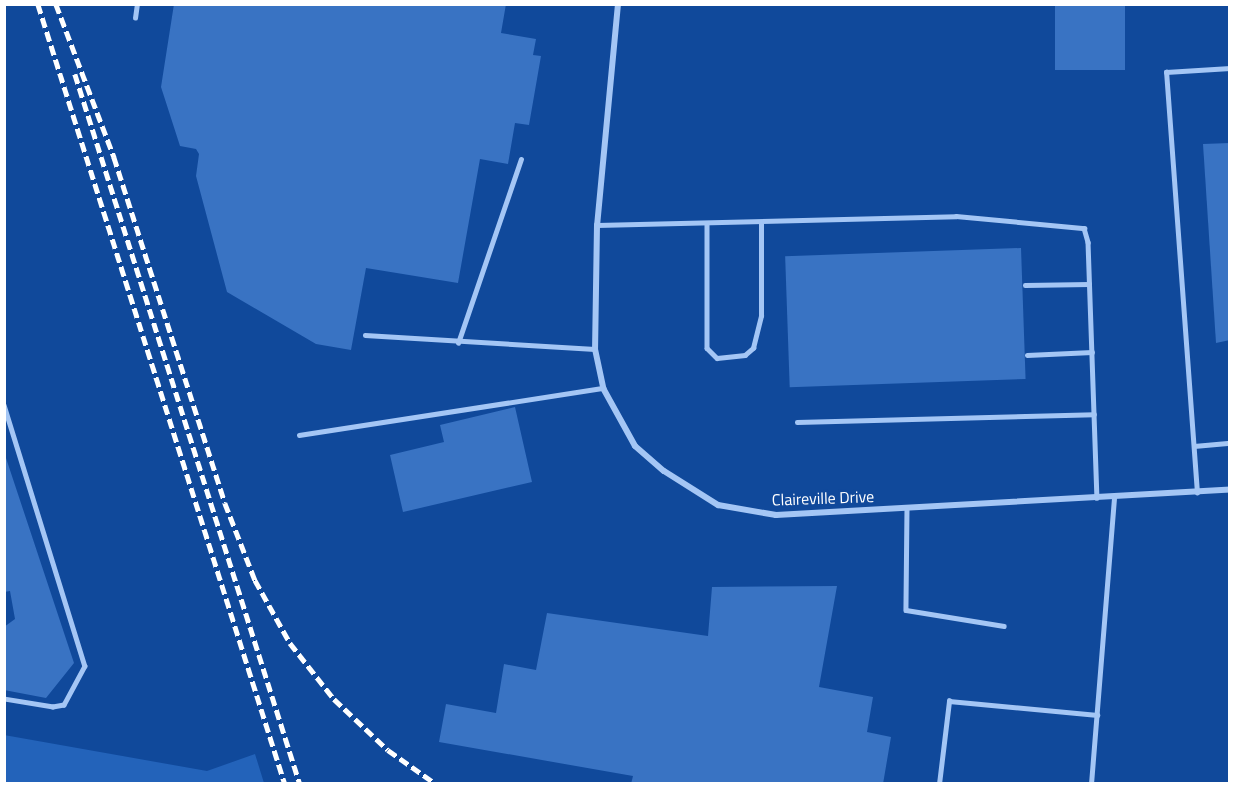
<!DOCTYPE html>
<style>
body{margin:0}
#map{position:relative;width:1234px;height:788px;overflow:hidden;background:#10499b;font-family:"Titillium Web",sans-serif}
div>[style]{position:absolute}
.green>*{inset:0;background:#2363ba}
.building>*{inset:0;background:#3973c3;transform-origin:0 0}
.service>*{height:4.5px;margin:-2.25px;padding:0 2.25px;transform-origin:2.25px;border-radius:2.25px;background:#a4c6f5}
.minor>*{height:6px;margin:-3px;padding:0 3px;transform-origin:3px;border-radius:3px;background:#a4c6f5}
.rail>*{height:4.5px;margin-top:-2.25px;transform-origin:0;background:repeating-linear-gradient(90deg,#fff 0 10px,transparent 0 14.5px)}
span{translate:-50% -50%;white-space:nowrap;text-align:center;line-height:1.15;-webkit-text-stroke:4.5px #10499b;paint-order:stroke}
.street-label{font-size:16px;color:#fff}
.frame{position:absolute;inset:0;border:6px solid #fff;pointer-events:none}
</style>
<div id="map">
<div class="green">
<div style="clip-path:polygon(4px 735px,207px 771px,255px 754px,264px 783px,5px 783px)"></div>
</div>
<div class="building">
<div style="clip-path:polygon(174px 4px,506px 4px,501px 33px,536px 39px,533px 55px,541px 56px,529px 125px,515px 123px,508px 164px,480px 159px,458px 283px,366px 268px,351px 350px,316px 344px,227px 292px,196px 176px,199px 154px,196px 149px,180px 146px,161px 87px)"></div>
<div style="left:1055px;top:4px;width:70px;height:66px"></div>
<div style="clip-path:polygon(1230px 143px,1230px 340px,1216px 343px,1203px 144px)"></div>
<div style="left:1021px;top:248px;width:131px;height:236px;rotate:88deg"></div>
<div style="clip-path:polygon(515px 407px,532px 482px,403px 512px,390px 455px,444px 442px,440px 425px)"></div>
<div style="clip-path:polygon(5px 455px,74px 663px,46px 698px,4px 690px,4px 627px,15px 619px,10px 591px,4px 592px)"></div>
<div style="clip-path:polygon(837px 586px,819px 687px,873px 697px,867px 732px,891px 737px,883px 784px,631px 784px,633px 776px,439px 742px,446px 704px,496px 713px,504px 664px,536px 670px,547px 613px,708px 636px,712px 587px)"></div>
</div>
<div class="service">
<div style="left:135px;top:18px;width:14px;rotate:-82deg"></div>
<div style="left:707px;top:224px;width:124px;rotate:90deg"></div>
<div style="left:707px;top:348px;width:14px;rotate:45deg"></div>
<div style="left:717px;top:358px;width:28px;rotate:-6deg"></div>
<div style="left:745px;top:355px;width:11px;rotate:-41deg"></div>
<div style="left:753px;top:348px;width:33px;rotate:-76deg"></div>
<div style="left:761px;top:316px;width:93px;rotate:-90deg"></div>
<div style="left:597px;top:225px;width:359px;rotate:-1.4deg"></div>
<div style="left:956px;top:216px;width:129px;rotate:5.4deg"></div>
<div style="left:1084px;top:228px;width:15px;rotate:74deg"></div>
<div style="left:1088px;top:242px;width:256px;rotate:88deg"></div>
<div style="left:1025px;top:285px;width:64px;rotate:-0.9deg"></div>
<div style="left:365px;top:335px;width:230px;rotate:3.5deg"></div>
<div style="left:458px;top:343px;width:194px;rotate:-71.1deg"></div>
<div style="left:1027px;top:355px;width:65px;rotate:-2.6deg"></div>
<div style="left:4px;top:405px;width:273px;rotate:72.8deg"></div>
<div style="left:85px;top:666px;width:44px;rotate:118.3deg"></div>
<div style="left:64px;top:705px;width:11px;rotate:170deg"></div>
<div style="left:53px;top:707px;width:50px;rotate:-170.7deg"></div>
<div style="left:797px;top:422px;width:297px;rotate:-1.5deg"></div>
<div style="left:299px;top:435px;width:308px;rotate:-8.8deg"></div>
<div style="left:1194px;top:446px;width:36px;rotate:-5deg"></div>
<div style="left:1197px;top:493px;width:422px;rotate:-94.2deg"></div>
<div style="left:1166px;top:72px;width:64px;rotate:-3.6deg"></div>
<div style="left:907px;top:508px;width:102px;rotate:90.6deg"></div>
<div style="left:906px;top:610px;width:99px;rotate:9.3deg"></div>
<div style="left:939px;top:784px;width:84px;rotate:-83.1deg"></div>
<div style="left:949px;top:701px;width:149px;rotate:5.4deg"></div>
<div style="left:1091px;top:784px;width:288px;rotate:-85.4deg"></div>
</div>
<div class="minor">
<div style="left:618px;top:4px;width:222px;rotate:95.4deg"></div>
<div style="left:597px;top:225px;width:124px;rotate:90.9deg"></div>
<div style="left:595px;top:349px;width:40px;rotate:78deg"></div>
<div style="left:603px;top:388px;width:66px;rotate:61.1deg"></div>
<div style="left:635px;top:446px;width:38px;rotate:41deg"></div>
<div style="left:664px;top:471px;width:64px;rotate:32.2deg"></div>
<div style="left:718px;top:505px;width:59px;rotate:9.8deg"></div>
<div style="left:776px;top:515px;width:455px;rotate:-3.2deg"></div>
</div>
<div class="rail">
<div style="left:38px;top:4px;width:818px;rotate:72.43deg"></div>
<div style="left:56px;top:4px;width:164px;rotate:69.2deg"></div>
<div style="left:114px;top:157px;width:363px;rotate:72.2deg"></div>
<div style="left:225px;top:503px;width:83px;rotate:68.7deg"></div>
<div style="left:255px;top:580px;width:72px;rotate:60.9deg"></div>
<div style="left:290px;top:643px;width:71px;rotate:51.8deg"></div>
<div style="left:334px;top:699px;width:74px;rotate:43.4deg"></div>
<div style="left:388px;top:750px;width:59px;rotate:35.3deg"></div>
<div style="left:75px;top:74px;width:745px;rotate:72.42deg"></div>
</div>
<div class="street-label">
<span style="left:823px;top:498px;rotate:-2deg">Claireville Drive</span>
</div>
<div class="frame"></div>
</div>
